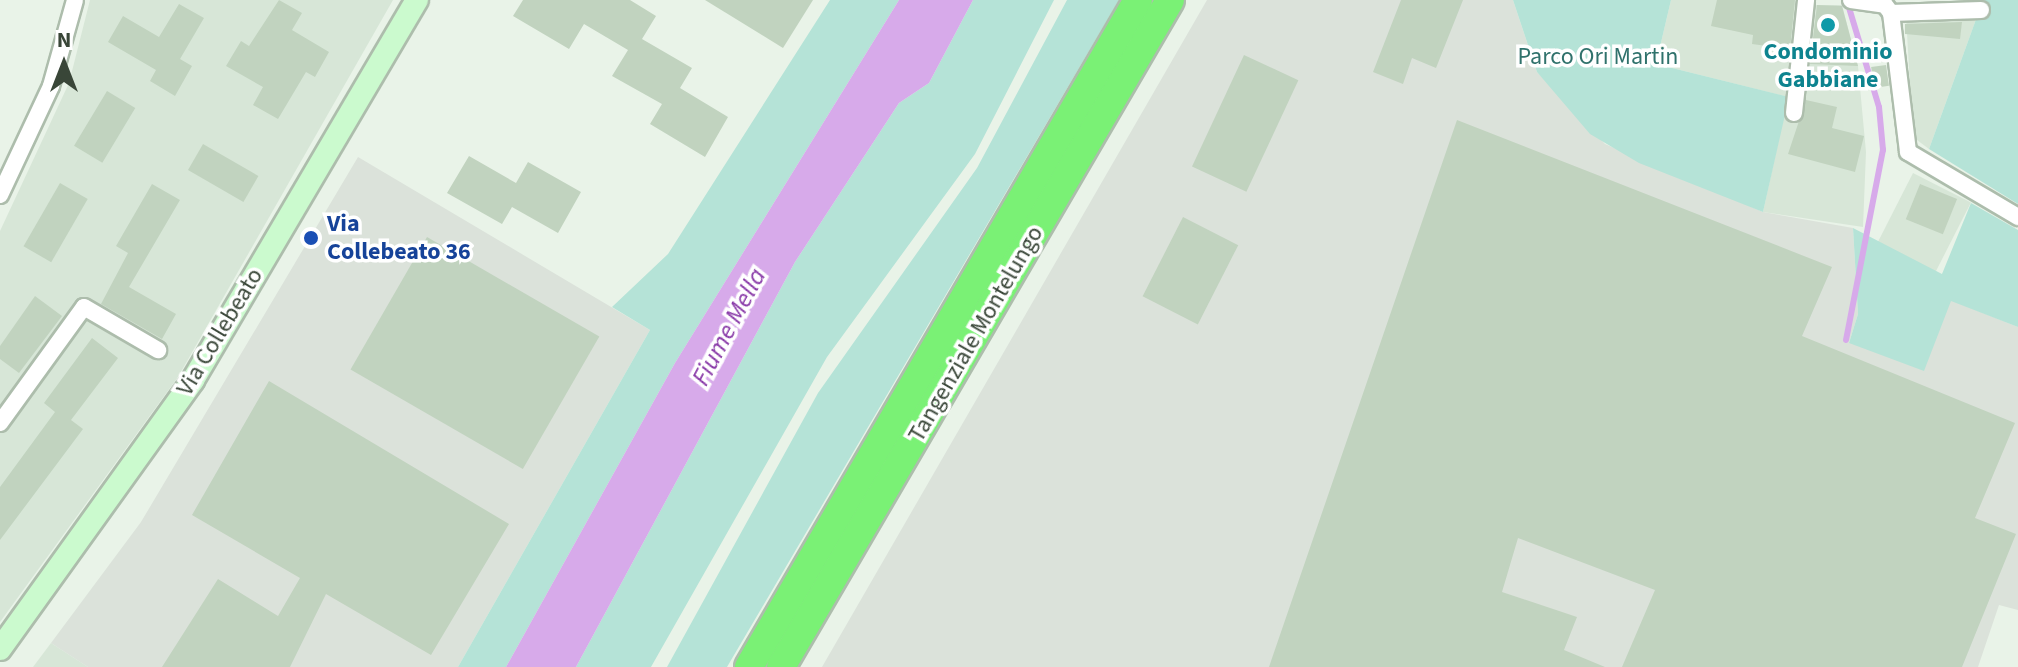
<!DOCTYPE html>
<style>
body{margin:0}
#map{position:relative;width:2018px;height:667px;overflow:hidden;background:#e9f3e8;font-family:"Source Sans 3",sans-serif}
div>[style]{position:absolute}
.residential>*{inset:0;background:#d7e6d7;transform-origin:0 0}
.industrial>*{inset:0;background:#dbe2da}
.green>*{inset:0;background:#b5e3d7}
.water>*{inset:0;background:#d7aaea}
.stream>*{height:6px;margin:-3px;padding:0 3px;transform-origin:3px;border-radius:3px;background:#d7aaea}
.building>*{inset:0;background:#c1d3bf;transform-origin:0 0}
.roads{filter:drop-shadow(2px 0 #adbdac) drop-shadow(-2px 0 #adbdac) drop-shadow(0 2px #adbdac) drop-shadow(0 -2px #adbdac)}
.street>*{height:16px;margin:-8px;padding:0 8px;transform-origin:8px;border-radius:8px;background:#fff}
.secondary>*{height:22px;margin:-11px;padding:0 11px;transform-origin:11px;border-radius:11px;background:#cbface}
.highway>*{height:28px;margin:-14px;padding:0 14px;transform-origin:14px;border-radius:14px;background:#7af175}
.dots>*{width:22px;height:22px;translate:-50% -50%;box-sizing:border-box;border:4px solid #fff;border-radius:50%}
span{translate:-50% -50%;white-space:nowrap;text-align:center;line-height:1.15;-webkit-text-stroke:7px #fff;paint-order:stroke}
.culture-label{font-size:24px;color:#0d838f;font-weight:700}
.park-label{font-size:24px;color:#30726c}
.transit-label{font-size:24px;color:#164399;font-weight:700}
.left{translate:0 -50%;text-align:left}
.street-label{font-size:24px;color:#394638}
.water-label{font-size:26px;color:#893aa8;font-style:italic}
.north{position:absolute;left:24px;top:24px;width:80px;height:80px;-webkit-text-stroke:6px #fff;paint-order:stroke;rotate:0deg;font-size:22px;font-weight:700;line-height:32px;text-align:center;color:#394638}
.north::after{content:'';display:block;margin:auto;width:28px;height:36px;background:#394638;clip-path:polygon(50% 0,100% 100%,50% 72%,0 100%)}
</style>
<div id="map">
<div class="residential">
<div style="clip-path:polygon(90px 0,393px 0,178px 377px,0 622px,0 231px,69px 83px)"></div>
<div style="clip-path:polygon(1671px 0,1802px 0,1798px 60px,1809px 64px,1809px 5px,1842px 5px,1858px 66px,1866px 152px,1863px 227px,1763px 212px,1788px 97px,1656px 64px)"></div>
<div style="clip-path:polygon(1963px 0,1983px 0,1929px 149px,1913px 137px,1906px 16px,1961px 21px)"></div>
<div style="left:1913px;top:173px;width:65px;height:81px;rotate:27deg"></div>
<div style="clip-path:polygon(51px 643px,88px 667px,33px 667px)"></div>
</div>
<div class="industrial">
<div style="clip-path:polygon(1207px 0,1513px 0,1537px 72px,1605px 144px,1763px 212px,1853px 228px,1858px 314px,1849px 343px,1951px 300px,2018px 327px,2018px 610px,1999px 605px,1978px 667px,822px 667px)"></div>
<div style="clip-path:polygon(358px 157px,650px 330px,458px 667px,88px 667px,51px 643px,141px 522px)"></div>
</div>
<div class="green">
<div style="clip-path:polygon(830px 0,899px 0,675px 363px,506px 667px,458px 667px,650px 330px,612px 307px,668px 254px)"></div>
<div style="clip-path:polygon(973px 0,1054px 0,975px 154px,827px 357px,651px 667px,576px 667px,795px 262px,899px 103px,929px 83px)"></div>
<div style="clip-path:polygon(1067px 0,1119px 0,727px 667px,667px 667px,818px 393px,977px 168px)"></div>
<div style="clip-path:polygon(1513px 0,1671px 0,1656px 64px,1789px 97px,1763px 212px,1639px 163px,1590px 134px,1537px 72px)"></div>
<div style="clip-path:polygon(1983px 0,2018px 0,2018px 204px,1929px 149px)"></div>
<div style="clip-path:polygon(1971px 203px,2018px 230px,2018px 327px,1951px 301px,1924px 371px,1849px 343px,1858px 314px,1853px 228px,1942px 274px)"></div>
</div>
<div class="water">
<div style="clip-path:polygon(899px 0,973px 0,929px 83px,899px 103px,795px 262px,576px 667px,506px 667px,675px 363px)"></div>
</div>
<div class="stream">
<div style="left:1846px;top:340px;width:194px;rotate:-79deg"></div>
<div style="left:1883px;top:150px;width:43px;rotate:-95.3deg"></div>
<div style="left:1879px;top:107px;width:108px;rotate:-106.8deg"></div>
</div>
<div class="building">
<div style="clip-path:polygon(279px 0,302px 13px,292px 30px,329px 52px,315px 77px,306px 72px,278px 119px,253px 105px,263px 87px,226px 66px,241px 41px,249px 46px)"></div>
<div style="clip-path:polygon(523px 0,630px 0,656px 16px,642px 39px,692px 68px,680px 88px,728px 117px,705px 157px,650px 124px,662px 104px,612px 76px,628px 50px,584px 24px,569px 49px,513px 16px)"></div>
<div style="clip-path:polygon(705px 0,813px 0,783px 48px)"></div>
<div style="clip-path:polygon(1401px 0,1463px 0,1436px 68px,1412px 58px,1403px 84px,1373px 72px)"></div>
<div style="clip-path:polygon(1717px 0,1795px 0,1790px 49px,1752px 44px,1753px 35px,1711px 26px)"></div>
<div style="clip-path:polygon(179px 4px,204px 18px,180px 59px,192px 66px,175px 96px,150px 81px,156px 70px,108px 42px,123px 16px,159px 37px)"></div>
<div style="clip-path:polygon(1817px 5px,1842px 6px,1858px 66px,1810px 64px)"></div>
<div style="clip-path:polygon(1962px 22px,1960px 39px,1905px 34px,1905px 24px)"></div>
<div style="left:1244px;top:55px;width:60px;height:123px;rotate:25deg"></div>
<div style="left:1886px;top:65px;width:21px;height:15px;rotate:82deg"></div>
<div style="left:107px;top:91px;width:33px;height:64px;rotate:31deg"></div>
<div style="clip-path:polygon(1806px 100px,1837px 107px,1832px 128px,1864px 136px,1855px 172px,1788px 154px)"></div>
<div style="clip-path:polygon(1457px 120px,1832px 267px,1802px 336px,2015px 423px,1975px 518px,2016px 534px,1962px 667px,1622px 667px,1655px 590px,1518px 538px,1502px 592px,1577px 617px,1564px 650px,1605px 667px,1269px 667px)"></div>
<div style="left:203px;top:144px;width:64px;height:30px;rotate:30deg"></div>
<div style="clip-path:polygon(469px 156px,516px 183px,528px 162px,581px 192px,558px 233px,512px 207px,502px 224px,447px 193px)"></div>
<div style="left:60px;top:183px;width:32px;height:73px;rotate:30deg"></div>
<div style="clip-path:polygon(152px 184px,180px 200px,129px 287px,176px 314px,162px 339px,101px 304px,128px 253px,116px 246px)"></div>
<div style="left:1920px;top:184px;width:40px;height:38px;rotate:22deg"></div>
<div style="left:1183px;top:217px;width:62px;height:89px;rotate:27deg"></div>
<div style="left:427px;top:237px;width:199px;height:153px;rotate:30deg"></div>
<div style="clip-path:polygon(35px 296px,62px 316px,19px 373px,0 359px,0 346px)"></div>
<div style="clip-path:polygon(92px 338px,118px 358px,71px 420px,83px 429px,0 540px,0 487px,55px 412px,44px 403px)"></div>
<div style="clip-path:polygon(269px 381px,509px 524px,431px 655px,326px 594px,290px 667px,162px 667px,218px 579px,278px 616px,300px 578px,192px 515px)"></div>
</div>
<div class="roads">
<div class="street">
<div style="left:1851px;top:0;width:34px;rotate:8deg"></div>
<div style="left:1885px;top:5px;width:10px;rotate:53deg"></div>
<div style="left:1891px;top:13px;width:140px;rotate:83deg"></div>
<div style="left:1908px;top:152px;width:128px;rotate:30.6deg"></div>
<div style="left:1891px;top:13px;width:90px;rotate:-1.9deg"></div>
<div style="left:1794px;top:113px;width:114px;rotate:-83.9deg"></div>
<div style="left:0;top:195px;width:120px;rotate:-64.9deg"></div>
<div style="left:51px;top:86px;width:89px;rotate:-74.4deg"></div>
<div style="left:0;top:423px;width:143px;rotate:-54.1deg"></div>
<div style="left:84px;top:307px;width:86px;rotate:30.2deg"></div>
</div>
<div class="secondary">
<div style="left:0;top:649px;width:331px;rotate:-54.3deg"></div>
<div style="left:193px;top:380px;width:441px;rotate:-59.5deg"></div>
</div>
<div class="highway">
<div style="left:749px;top:667px;width:772px;rotate:-59.75deg"></div>
<div style="left:781px;top:667px;width:772px;rotate:-59.75deg"></div>
</div>
</div>
<div class="dots">
<div style="left:1828px;top:25px;background:#0f9aa8"></div>
<div style="left:311px;top:238px;background:#1a4fb4"></div>
</div>
<div class="culture-label">
<span style="left:1828px;top:66px">Condominio<br>Gabbiane</span>
</div>
<div class="park-label">
<span style="left:1598px;top:57px">Parco Ori Martin</span>
</div>
<div class="transit-label">
<span class="left" style="left:327px;top:238px">Via<br>Collebeato 36</span>
</div>
<div class="street-label">
<span style="left:220px;top:332px;rotate:-59deg">Via Collebeato</span>
<span style="left:976px;top:334px;rotate:-60deg">Tangenziale Montelungo</span>
</div>
<div class="water-label">
<span style="left:729px;top:327px;rotate:-62deg">Fiume Mella</span>
</div>
<div class="north">N</div>
</div>
